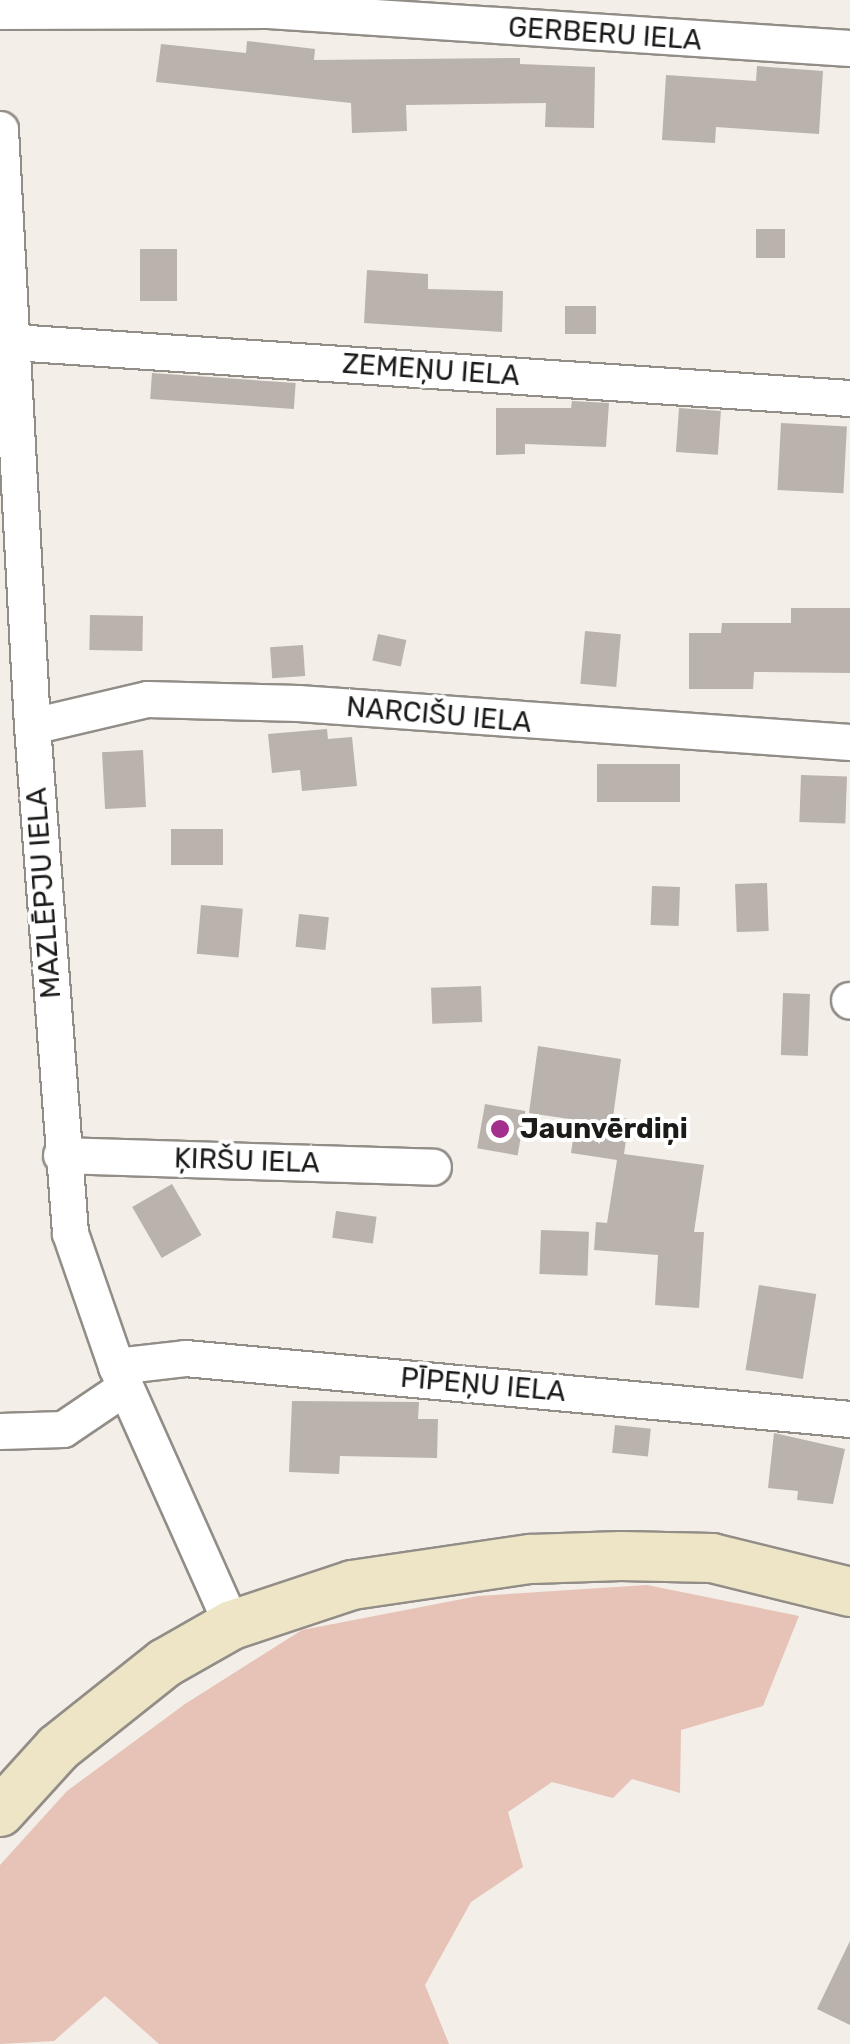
<!DOCTYPE html>
<meta charset="utf-8">
<style>
body{margin:0}
#map{position:relative;width:850px;height:2044px;overflow:hidden;background:#f3eee7;font-family:Rubik,sans-serif}
div>[style]{position:absolute}
.green>*{inset:0;background:#e6c2b7}
.building>*{inset:0;background:#bab2ad;transform-origin:0 0}
.roads{filter:drop-shadow(2px 0 #928d87) drop-shadow(-2px 0 #928d87) drop-shadow(0 2px #928d87) drop-shadow(0 -2px #928d87)}
.street>*{height:35px;margin:-17.5px;padding:0 17.5px;transform-origin:17.5px;border-radius:17.5px;background:#fff}
.secondary>*{height:48px;margin:-24px;padding:0 24px;transform-origin:24px;border-radius:24px;background:#ede5c6}
.dots>*{width:28px;height:28px;translate:-50% -50%;box-sizing:border-box;border:5px solid #fff;border-radius:50%}
span{translate:-50% -50%;white-space:nowrap;text-align:center;line-height:1.15;-webkit-text-stroke:8px #fff;paint-order:stroke}
.street-label{font-size:28px;color:#1d1b19}
.poi-label{font-size:28px;color:#1d1b19;font-weight:700}
.left{translate:0 -50%;text-align:left}
</style>
<div id="map">
<div class="green">
<div style="clip-path:polygon(647px 1585px,799px 1616px,763px 1706px,681px 1730px,680px 1793px,632px 1779px,613px 1798px,552px 1782px,508px 1812px,523px 1867px,471px 1902px,425px 1985px,449px 2044px,159px 2044px,105px 1996px,54px 2041px,0 2044px,0 1865px,67px 1791px,185px 1704px,302px 1630px,478px 1596px)"></div>
</div>
<div class="building">
<div style="clip-path:polygon(247px 41px,315px 49px,314px 60px,520px 58px,520px 64px,595px 67px,594px 128px,545px 127px,546px 103px,406px 105px,407px 131px,352px 133px,351px 103px,156px 82px,161px 44px,246px 53px)"></div>
<div style="clip-path:polygon(757px 66px,823px 71px,819px 134px,716px 127px,715px 143px,662px 140px,666px 75px,756px 81px)"></div>
<div style="left:756px;top:229px;width:29px;height:29px"></div>
<div style="left:177px;top:249px;width:52px;height:37px;rotate:90deg"></div>
<div style="clip-path:polygon(367px 270px,428px 274px,428px 289px,503px 291px,502px 332px,364px 323px)"></div>
<div style="left:565px;top:306px;width:31px;height:28px"></div>
<div style="left:152px;top:373px;width:144px;height:26px;rotate:4deg"></div>
<div style="clip-path:polygon(572px 401px,609px 403px,606px 447px,525px 444px,525px 454px,496px 455px,496px 408px,571px 408px)"></div>
<div style="left:679px;top:408px;width:42px;height:44px;rotate:4deg"></div>
<div style="left:781px;top:423px;width:66px;height:67px;rotate:3deg"></div>
<div style="clip-path:polygon(791px 608px,850px 608px,850px 673px,754px 672px,753px 689px,689px 689px,689px 633px,721px 633px,722px 623px,791px 623px)"></div>
<div style="left:90px;top:615px;width:53px;height:35px;rotate:1deg"></div>
<div style="left:585px;top:631px;width:36px;height:53px;rotate:5deg"></div>
<div style="left:378px;top:634px;width:29px;height:27px;rotate:12deg"></div>
<div style="left:303px;top:645px;width:31px;height:33px;rotate:86deg"></div>
<div style="clip-path:polygon(327px 729px,328px 739px,352px 737px,357px 786px,302px 791px,300px 770px,272px 773px,268px 734px)"></div>
<div style="left:143px;top:750px;width:57px;height:41px;rotate:87deg"></div>
<div style="left:597px;top:764px;width:83px;height:38px"></div>
<div style="left:801px;top:775px;width:46px;height:47px;rotate:2deg"></div>
<div style="left:171px;top:829px;width:52px;height:36px"></div>
<div style="left:767px;top:883px;width:48px;height:32px;rotate:88deg"></div>
<div style="left:652px;top:886px;width:28px;height:39px;rotate:2deg"></div>
<div style="left:201px;top:905px;width:42px;height:49px;rotate:5deg"></div>
<div style="left:299px;top:914px;width:30px;height:33px;rotate:6deg"></div>
<div style="left:481px;top:986px;width:36px;height:50px;rotate:88deg"></div>
<div style="left:783px;top:993px;width:27px;height:62px;rotate:2deg"></div>
<div style="clip-path:polygon(538px 1046px,621px 1059px,613px 1117px,629px 1119px,624px 1154px,704px 1165px,694px 1232px,704px 1232px,699px 1308px,655px 1305px,658px 1255px,594px 1250px,596px 1222px,607px 1223px,617px 1160px,571px 1153px,576px 1120px,529px 1113px)"></div>
<div style="left:485px;top:1104px;width:41px;height:45px;rotate:10deg"></div>
<div style="left:172px;top:1184px;width:59px;height:46px;rotate:60deg"></div>
<div style="left:336px;top:1211px;width:41px;height:27px;rotate:8deg"></div>
<div style="left:541px;top:1230px;width:48px;height:44px;rotate:2deg"></div>
<div style="left:759px;top:1285px;width:58px;height:86px;rotate:9deg"></div>
<div style="clip-path:polygon(292px 1401px,419px 1402px,418px 1419px,438px 1419px,437px 1458px,340px 1456px,339px 1474px,289px 1472px)"></div>
<div style="left:615px;top:1425px;width:36px;height:28px;rotate:6deg"></div>
<div style="clip-path:polygon(774px 1433px,845px 1449px,833px 1504px,797px 1500px,798px 1491px,768px 1488px)"></div>
<div style="clip-path:polygon(850px 1941px,850px 2025px,817px 2009px)"></div>
</div>
<div class="roads">
<div class="street">
<div style="left:0;top:11px;width:268px;rotate:-0.2deg"></div>
<div style="left:268px;top:10px;width:583px;rotate:3.74deg"></div>
<div style="left:0;top:129px;width:598px;rotate:86.93deg"></div>
<div style="left:32px;top:726px;width:508px;rotate:85.71deg"></div>
<div style="left:70px;top:1233px;width:141px;rotate:70.9deg"></div>
<div style="left:116px;top:1366px;width:284px;rotate:65.9deg"></div>
<div style="left:13px;top:342px;width:839px;rotate:3.83deg"></div>
<div style="left:32px;top:726px;width:118px;rotate:-13.2deg"></div>
<div style="left:147px;top:699px;width:151px;rotate:1.5deg"></div>
<div style="left:298px;top:703px;width:553px;rotate:4.04deg"></div>
<div style="left:849px;top:1000px;width:1px;rotate:45deg"></div>
<div style="left:61px;top:1155px;width:372px;rotate:1.8deg"></div>
<div style="left:116px;top:1366px;width:69px;rotate:-6.6deg"></div>
<div style="left:185px;top:1358px;width:668px;rotate:5.24deg"></div>
<div style="left:0;top:1431px;width:63px;rotate:-1.8deg"></div>
<div style="left:63px;top:1429px;width:75px;rotate:-34.1deg"></div>
</div>
<div class="secondary">
<div style="left:0;top:1812px;width:86px;rotate:-47.8deg"></div>
<div style="left:58px;top:1748px;width:137px;rotate:-38.5deg"></div>
<div style="left:165px;top:1663px;width:77px;rotate:-29.6deg"></div>
<div style="left:232px;top:1625px;width:126px;rotate:-18.4deg"></div>
<div style="left:352px;top:1585px;width:181px;rotate:-8.3deg"></div>
<div style="left:531px;top:1559px;width:90px;rotate:-1.9deg"></div>
<div style="left:621px;top:1556px;width:91px;rotate:1.3deg"></div>
<div style="left:712px;top:1558px;width:142px;rotate:13.8deg"></div>
</div>
</div>
<div class="dots">
<div style="left:500px;top:1129px;background:#a3308c"></div>
</div>
<div class="street-label">
<span style="left:605px;top:34px;rotate:4deg">GERBERU IELA</span>
<span style="left:431px;top:370px;rotate:4deg">ZEMEŅU IELA</span>
<span style="left:439px;top:715px;rotate:5deg">NARCIŠU IELA</span>
<span style="left:44px;top:893px;rotate:-94deg">MAZLĒPJU IELA</span>
<span style="left:247px;top:1161px;rotate:2deg">ĶIRŠU IELA</span>
<span style="left:483px;top:1385px;rotate:5deg">PĪPEŅU IELA</span>
</div>
<div class="poi-label">
<span class="left" style="left:520px;top:1129px">Jaunvērdiņi</span>
</div>
</div>
